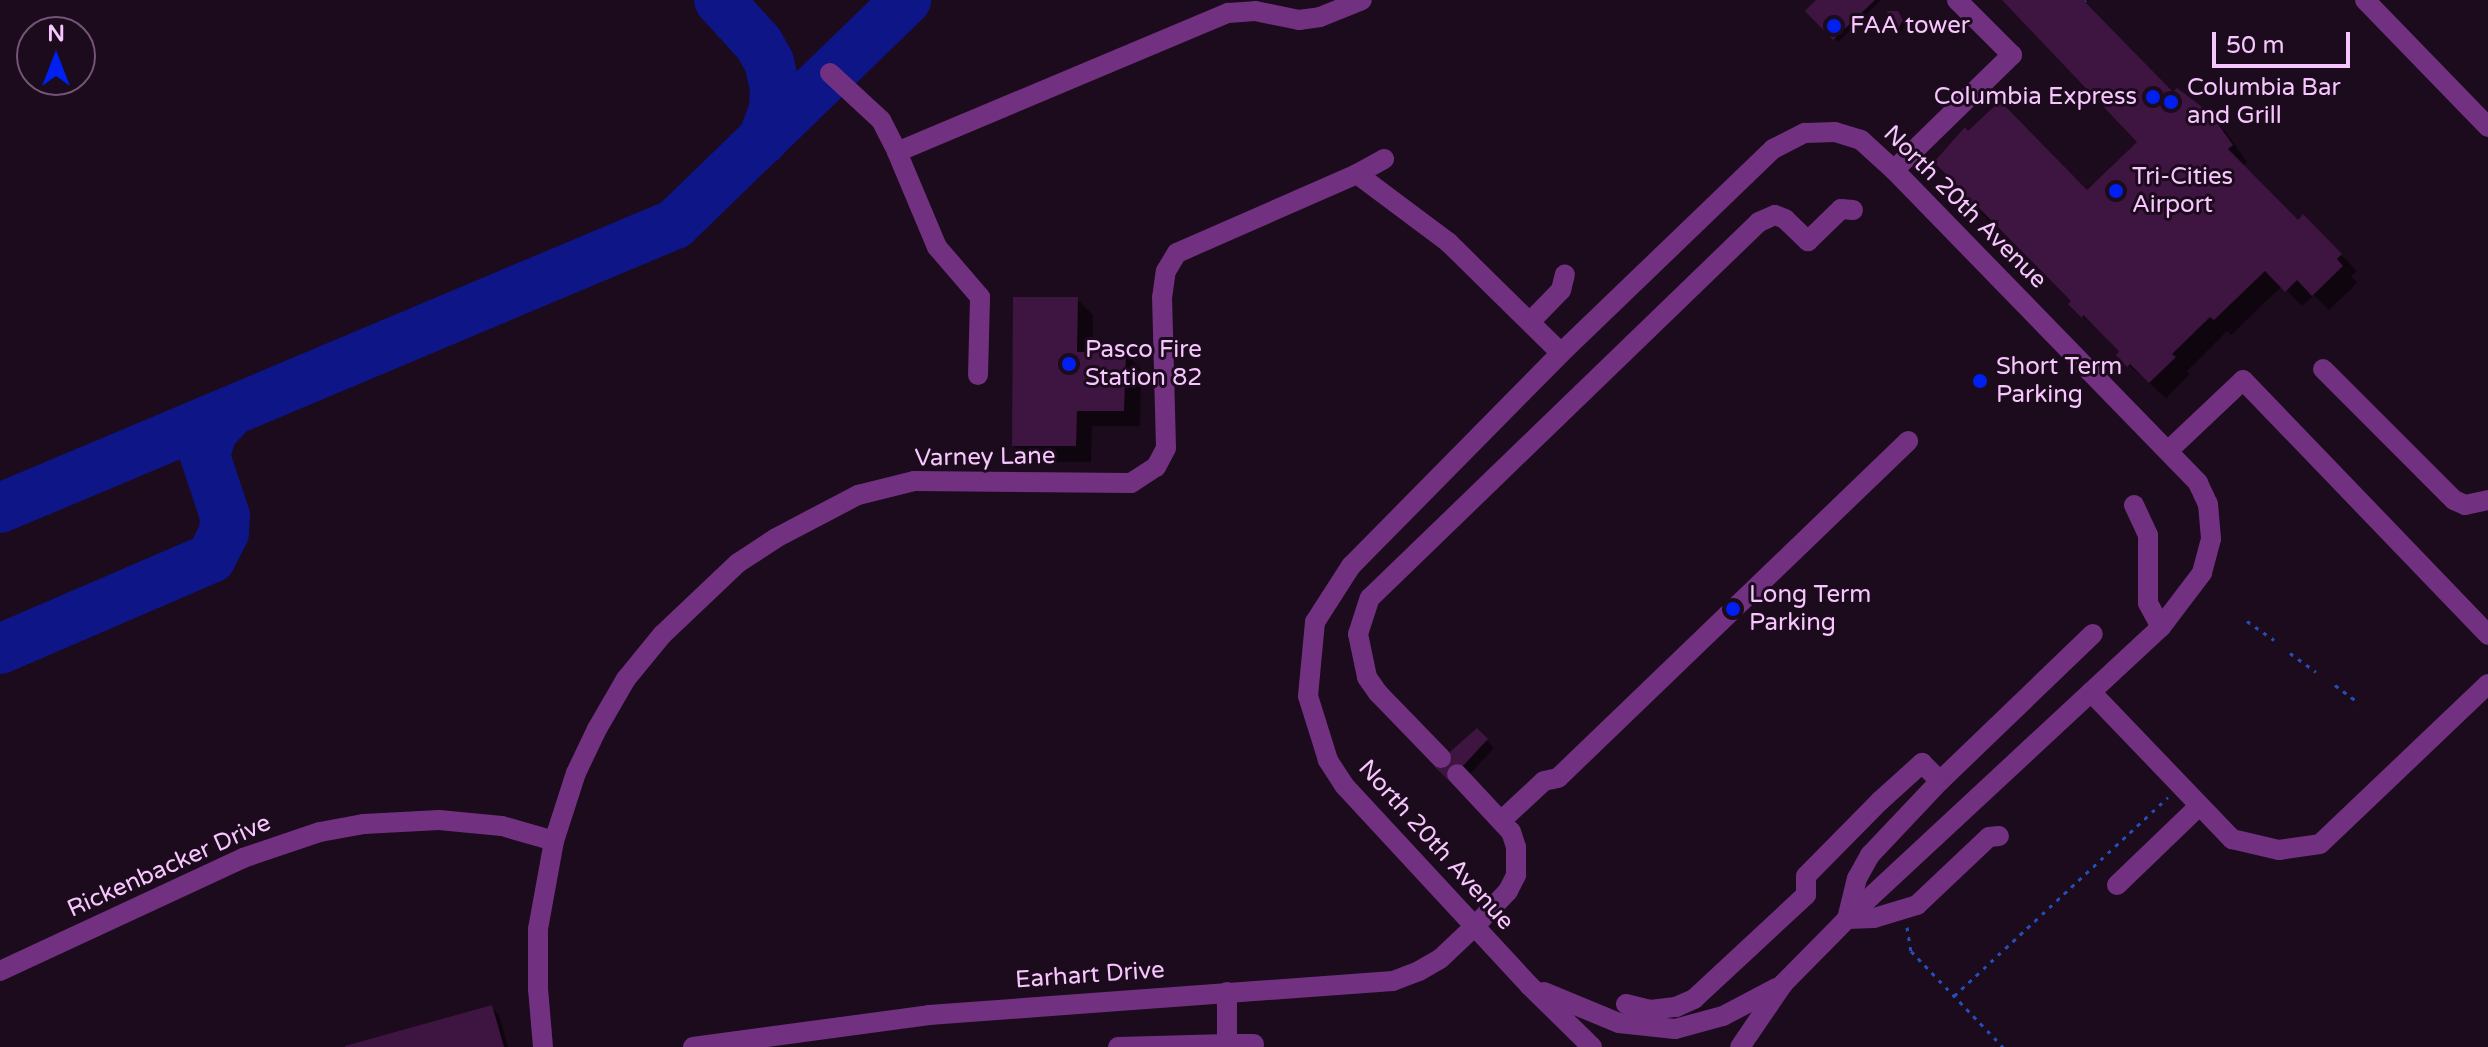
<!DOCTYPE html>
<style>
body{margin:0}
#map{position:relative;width:2488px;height:1047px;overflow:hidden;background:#1c0a1d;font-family:"Varela Round",sans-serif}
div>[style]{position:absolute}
.shadow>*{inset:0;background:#0007}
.taxiway>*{height:50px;margin:-25px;padding:0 25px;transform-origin:25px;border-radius:25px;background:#0e1587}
.building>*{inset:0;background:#3e1540}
.path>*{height:3px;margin-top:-1.5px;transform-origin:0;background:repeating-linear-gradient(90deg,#244fb6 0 4px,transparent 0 10px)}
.minor>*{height:20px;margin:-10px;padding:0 10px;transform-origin:10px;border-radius:10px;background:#713180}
.dots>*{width:22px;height:22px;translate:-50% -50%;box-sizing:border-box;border:4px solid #1c0a1d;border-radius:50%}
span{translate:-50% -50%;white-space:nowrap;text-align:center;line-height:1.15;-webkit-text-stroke:6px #1c0a1d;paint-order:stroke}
.poi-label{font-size:24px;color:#f8c6ff}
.left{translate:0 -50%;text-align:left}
.right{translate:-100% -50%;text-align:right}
.street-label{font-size:24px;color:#f8c6ff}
.north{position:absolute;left:16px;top:16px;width:80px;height:80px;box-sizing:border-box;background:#1c0a1d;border:2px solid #745577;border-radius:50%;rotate:0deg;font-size:22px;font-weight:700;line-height:32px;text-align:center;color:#f8c6ff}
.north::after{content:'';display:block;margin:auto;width:28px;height:36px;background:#0020f1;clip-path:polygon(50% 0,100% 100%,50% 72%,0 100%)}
.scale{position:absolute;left:2212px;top:32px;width:138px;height:36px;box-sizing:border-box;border:4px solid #f8c6ff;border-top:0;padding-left:10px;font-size:24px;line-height:28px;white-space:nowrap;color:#f8c6ff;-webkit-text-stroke:6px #1c0a1d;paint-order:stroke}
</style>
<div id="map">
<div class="shadow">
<div style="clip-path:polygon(1819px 0,1881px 0,1838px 42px,1808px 11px)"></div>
<div style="clip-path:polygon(2005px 0,2081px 0,2173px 94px,2208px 114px,2226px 132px,2247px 162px,2243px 166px,2298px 223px,2319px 233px,2357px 271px,2351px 276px,2357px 283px,2329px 310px,2314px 295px,2302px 306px,2282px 286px,2231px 335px,2227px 331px,2187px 371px,2190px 374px,2166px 398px,2122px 359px,2122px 351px,2083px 317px,2071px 304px,2074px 301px,1993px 218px,1989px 221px,1964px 195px,1967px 192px,2087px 193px,2139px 142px)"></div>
<div style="clip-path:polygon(1901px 17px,1906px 25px,1902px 31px,1894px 31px,1890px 28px)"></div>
<div style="clip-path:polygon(1077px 299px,1093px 315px,1093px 354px,1125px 353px,1141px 369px,1140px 426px,1092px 426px,1091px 462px,1030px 462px,1014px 446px)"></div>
<div style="clip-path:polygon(1477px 731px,1494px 748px,1458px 787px,1437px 766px)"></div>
<div style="clip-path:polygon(491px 1007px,499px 1015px,508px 1047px,349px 1047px)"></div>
</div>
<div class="taxiway">
<div style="left:719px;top:0;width:59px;rotate:47.7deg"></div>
<div style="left:759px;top:44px;width:21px;rotate:61deg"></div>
<div style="left:769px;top:62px;width:27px;rotate:77deg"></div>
<div style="left:775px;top:88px;width:21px;rotate:93deg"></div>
<div style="left:774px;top:109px;width:33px;rotate:110deg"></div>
<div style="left:0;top:508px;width:732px;rotate:-22.82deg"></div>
<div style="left:675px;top:224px;width:322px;rotate:-44.1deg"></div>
<div style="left:0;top:649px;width:230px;rotate:-23.3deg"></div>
<div style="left:211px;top:558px;width:28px;rotate:-63deg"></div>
<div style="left:224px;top:533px;width:17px;rotate:-87deg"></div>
<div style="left:225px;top:516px;width:63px;rotate:-108.4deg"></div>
<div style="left:205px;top:456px;width:25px;rotate:-74deg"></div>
<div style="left:212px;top:432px;width:28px;rotate:-48deg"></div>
</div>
<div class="building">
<div style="clip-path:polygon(1816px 0,1875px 0,1833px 40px,1805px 11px)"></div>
<div style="clip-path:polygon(2002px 0,2083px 0,2173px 92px,2177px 88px,2210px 113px,2233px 145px,2228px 149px,2298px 220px,2303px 214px,2342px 254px,2337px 259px,2343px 266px,2312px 296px,2297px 280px,2285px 292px,2265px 271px,2214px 320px,2210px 317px,2172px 354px,2176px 357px,2149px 383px,2130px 364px,2127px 367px,2116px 355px,2119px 351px,2083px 315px,2082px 318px,2068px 304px,2071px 301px,1975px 204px,1972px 207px,1967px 201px,1961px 195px,1964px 192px,1934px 162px,1965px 127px,1968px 131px,2000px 101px,2087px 190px,2137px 142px)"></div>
<div style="clip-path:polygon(1888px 11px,1898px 11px,1903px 20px,1898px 29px,1888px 29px,1884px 20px)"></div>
<div style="clip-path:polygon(1013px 297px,1078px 297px,1077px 352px,1126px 351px,1124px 411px,1077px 411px,1076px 446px,1012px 446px)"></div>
<div style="clip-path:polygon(1477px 728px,1488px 739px,1449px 781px,1434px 766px)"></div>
<div style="clip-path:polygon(492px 1005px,504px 1047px,345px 1047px,345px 1046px)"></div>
</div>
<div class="path">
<div style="left:2085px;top:1px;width:1px;rotate:-45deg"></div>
<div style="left:2247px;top:621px;width:33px;rotate:35deg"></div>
<div style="left:2290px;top:653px;width:32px;rotate:36deg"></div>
<div style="left:2335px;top:685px;width:30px;rotate:37deg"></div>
<div style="left:1907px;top:927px;width:24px;rotate:81deg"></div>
<div style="left:1911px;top:951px;width:133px;rotate:46.2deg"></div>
<div style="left:1954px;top:996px;width:292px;rotate:-42.9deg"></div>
</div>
<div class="minor">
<div style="left:2365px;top:0;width:177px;rotate:45.9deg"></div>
<div style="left:830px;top:73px;width:69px;rotate:42.7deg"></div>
<div style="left:881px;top:120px;width:36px;rotate:63deg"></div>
<div style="left:1894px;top:170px;width:165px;rotate:-44.3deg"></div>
<div style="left:2012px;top:55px;width:78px;rotate:-135deg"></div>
<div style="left:1357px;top:174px;width:114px;rotate:36.8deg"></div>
<div style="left:1448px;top:242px;width:158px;rotate:44.5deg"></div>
<div style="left:1530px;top:322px;width:45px;rotate:-45.9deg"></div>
<div style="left:1561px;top:290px;width:16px;rotate:-76deg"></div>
<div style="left:2323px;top:369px;width:185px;rotate:45deg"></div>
<div style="left:2454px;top:500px;width:12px;rotate:24deg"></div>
<div style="left:2465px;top:505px;width:24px;rotate:-12deg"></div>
<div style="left:978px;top:375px;width:78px;rotate:-88.5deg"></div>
<div style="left:980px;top:297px;width:66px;rotate:-130.7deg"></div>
<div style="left:937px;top:247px;width:103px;rotate:-112.8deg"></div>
<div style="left:897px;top:152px;width:359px;rotate:-22.8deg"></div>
<div style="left:1228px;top:13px;width:27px;rotate:-4deg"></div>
<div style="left:1255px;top:11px;width:45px;rotate:11.6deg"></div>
<div style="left:1299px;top:20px;width:21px;rotate:-8deg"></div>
<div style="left:1320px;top:17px;width:45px;rotate:-22deg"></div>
<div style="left:2168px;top:451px;width:103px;rotate:-43.4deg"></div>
<div style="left:2243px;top:380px;width:354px;rotate:46.1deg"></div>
<div style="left:2134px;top:505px;width:33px;rotate:65deg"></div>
<div style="left:2148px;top:535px;width:68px;rotate:90deg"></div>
<div style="left:2148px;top:603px;width:27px;rotate:62deg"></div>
<div style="left:2091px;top:692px;width:204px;rotate:46.2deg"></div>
<div style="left:2232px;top:839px;width:48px;rotate:13.2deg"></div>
<div style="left:2279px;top:850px;width:41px;rotate:-8.3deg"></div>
<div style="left:2320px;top:844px;width:232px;rotate:-43.6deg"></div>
<div style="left:1441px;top:758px;width:91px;rotate:-134.1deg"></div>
<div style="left:1378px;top:693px;width:19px;rotate:-125deg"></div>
<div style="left:1367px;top:677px;width:44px;rotate:-101.8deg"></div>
<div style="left:1358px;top:634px;width:38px;rotate:-72deg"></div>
<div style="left:1370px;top:598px;width:541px;rotate:-44.03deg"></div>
<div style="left:1759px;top:222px;width:17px;rotate:-24deg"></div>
<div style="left:1775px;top:215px;width:11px;rotate:22deg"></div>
<div style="left:1785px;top:219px;width:32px;rotate:44deg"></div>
<div style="left:1808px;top:241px;width:46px;rotate:-44.1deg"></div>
<div style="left:1841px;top:209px;width:12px;rotate:5deg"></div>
<div style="left:1940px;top:781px;width:102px;rotate:133.4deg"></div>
<div style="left:1870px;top:855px;width:26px;rotate:119deg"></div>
<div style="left:1857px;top:878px;width:42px;rotate:103.7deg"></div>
<div style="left:1847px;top:919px;width:27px;rotate:-2deg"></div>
<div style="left:1874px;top:918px;width:45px;rotate:-16.8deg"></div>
<div style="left:1917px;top:905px;width:99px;rotate:-43.4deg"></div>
<div style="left:1989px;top:837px;width:10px;rotate:-6deg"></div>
<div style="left:1502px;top:820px;width:57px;rotate:-42.9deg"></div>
<div style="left:1544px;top:781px;width:14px;rotate:-12deg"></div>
<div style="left:1558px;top:778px;width:486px;rotate:-43.9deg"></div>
<div style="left:2117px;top:885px;width:112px;rotate:-43.9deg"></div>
<div style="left:0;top:971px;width:268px;rotate:-24.9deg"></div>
<div style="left:243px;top:858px;width:81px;rotate:-18.7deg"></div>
<div style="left:320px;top:832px;width:45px;rotate:-10.3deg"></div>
<div style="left:364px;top:824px;width:75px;rotate:-3.1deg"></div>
<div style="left:439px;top:820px;width:63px;rotate:5.4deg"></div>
<div style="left:502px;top:826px;width:54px;rotate:16.1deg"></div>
<div style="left:1227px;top:992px;width:52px;rotate:90deg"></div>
<div style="left:1227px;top:1044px;width:27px"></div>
<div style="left:1544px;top:992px;width:81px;rotate:22.5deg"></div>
<div style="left:1619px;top:1023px;width:56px;rotate:6.1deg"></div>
<div style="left:1675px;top:1029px;width:50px;rotate:-15.2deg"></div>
<div style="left:1723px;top:1016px;width:60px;rotate:-27.8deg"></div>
<div style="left:1626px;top:1004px;width:25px;rotate:14deg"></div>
<div style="left:1650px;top:1010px;width:26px;rotate:-7deg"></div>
<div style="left:1676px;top:1007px;width:20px;rotate:-24deg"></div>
<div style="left:1694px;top:999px;width:153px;rotate:-42.9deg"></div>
<div style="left:1806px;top:895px;width:19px;rotate:-90deg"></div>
<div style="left:1806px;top:876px;width:105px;rotate:-45.4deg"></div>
<div style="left:1880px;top:801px;width:57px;rotate:-42.1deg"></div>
<div style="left:1922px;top:763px;width:25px;rotate:45deg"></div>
<div style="left:1940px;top:781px;width:212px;rotate:-43.9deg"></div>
<div style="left:543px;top:1047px;width:58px;rotate:-94.9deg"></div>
<div style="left:538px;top:989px;width:60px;rotate:-90deg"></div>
<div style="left:538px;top:929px;width:89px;rotate:-79.7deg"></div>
<div style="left:554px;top:841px;width:71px;rotate:-72.1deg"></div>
<div style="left:576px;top:773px;width:49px;rotate:-64.5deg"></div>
<div style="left:597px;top:729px;width:58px;rotate:-59.9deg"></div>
<div style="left:626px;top:679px;width:57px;rotate:-50.7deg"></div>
<div style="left:662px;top:635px;width:105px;rotate:-43.5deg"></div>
<div style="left:738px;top:563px;width:45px;rotate:-33.3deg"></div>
<div style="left:776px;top:538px;width:93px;rotate:-27.7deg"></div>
<div style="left:858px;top:495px;width:58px;rotate:-14deg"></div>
<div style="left:914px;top:481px;width:217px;rotate:0.5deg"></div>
<div style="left:1131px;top:483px;width:30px;rotate:-33deg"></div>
<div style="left:1156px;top:467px;width:21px;rotate:-62deg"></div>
<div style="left:1166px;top:448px;width:150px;rotate:-91.5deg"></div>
<div style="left:1162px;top:298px;width:27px;rotate:-82deg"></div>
<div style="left:1166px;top:271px;width:21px;rotate:-59deg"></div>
<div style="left:1177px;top:253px;width:197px;rotate:-23.7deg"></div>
<div style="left:1357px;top:174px;width:31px;rotate:-29deg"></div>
<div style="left:693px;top:1047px;width:238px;rotate:-7.7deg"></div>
<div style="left:929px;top:1015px;width:465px;rotate:-4.2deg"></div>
<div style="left:1393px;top:981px;width:28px;rotate:-21deg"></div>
<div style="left:1419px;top:971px;width:24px;rotate:-30deg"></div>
<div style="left:1440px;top:959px;width:48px;rotate:-43.3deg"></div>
<div style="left:1475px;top:926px;width:48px;rotate:-46.7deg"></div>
<div style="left:1508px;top:891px;width:18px;rotate:-63deg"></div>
<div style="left:1516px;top:875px;width:28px;rotate:-90deg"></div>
<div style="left:1516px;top:847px;width:16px;rotate:-108deg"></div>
<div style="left:1511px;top:832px;width:79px;rotate:-133deg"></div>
<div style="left:1118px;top:1047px;width:109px;rotate:-1.6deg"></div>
<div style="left:1592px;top:1047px;width:88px;rotate:-135.5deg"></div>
<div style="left:1529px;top:985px;width:272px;rotate:-132.8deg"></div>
<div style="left:1344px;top:785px;width:30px;rotate:-123deg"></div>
<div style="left:1328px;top:760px;width:67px;rotate:-107.4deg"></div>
<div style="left:1308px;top:696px;width:74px;rotate:-84.6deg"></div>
<div style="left:1315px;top:622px;width:67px;rotate:-57.3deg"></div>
<div style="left:1351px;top:566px;width:299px;rotate:-45.4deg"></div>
<div style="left:1561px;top:353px;width:294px;rotate:-43.9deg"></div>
<div style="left:1773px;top:149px;width:36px;rotate:-27deg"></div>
<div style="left:1805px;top:133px;width:30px;rotate:-2deg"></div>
<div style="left:1835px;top:132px;width:27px;rotate:17deg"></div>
<div style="left:1861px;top:140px;width:45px;rotate:42.3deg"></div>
<div style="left:1894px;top:170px;width:436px;rotate:45.8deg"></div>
<div style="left:2198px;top:483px;width:23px;rotate:65deg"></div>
<div style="left:2208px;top:504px;width:35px;rotate:85deg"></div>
<div style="left:2211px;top:539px;width:35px;rotate:105deg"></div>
<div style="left:2202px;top:573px;width:68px;rotate:127.2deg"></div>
<div style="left:2161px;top:627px;width:429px;rotate:137.1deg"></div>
<div style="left:1847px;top:919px;width:91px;rotate:134.6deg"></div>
<div style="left:1783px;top:984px;width:76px;rotate:124.3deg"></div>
</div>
<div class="dots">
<div style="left:1834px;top:26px;background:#0020f1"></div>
<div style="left:2153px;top:97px;background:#0020f1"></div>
<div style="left:2171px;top:102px;background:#0020f1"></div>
<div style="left:2116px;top:191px;background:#0020f1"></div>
<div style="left:1069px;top:364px;background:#0020f1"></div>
<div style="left:1980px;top:381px;background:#0020f1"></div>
<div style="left:1733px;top:609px;background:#0020f1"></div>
</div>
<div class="poi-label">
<span class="left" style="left:1850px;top:26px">FAA tower</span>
<span class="left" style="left:2187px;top:102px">Columbia Bar<br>and Grill</span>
<span class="right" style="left:2137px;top:97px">Columbia Express</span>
<span class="left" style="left:2132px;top:191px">Tri-Cities<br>Airport</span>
<span class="left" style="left:1085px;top:364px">Pasco Fire<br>Station 82</span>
<span class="left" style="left:1996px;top:381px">Short Term<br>Parking</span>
<span class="left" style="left:1749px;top:609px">Long Term<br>Parking</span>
</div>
<div class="street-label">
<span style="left:1965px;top:207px;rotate:45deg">North 20th Avenue</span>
<span style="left:985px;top:457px;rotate:-1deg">Varney Lane</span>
<span style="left:1436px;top:845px;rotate:48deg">North 20th Avenue</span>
<span style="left:169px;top:866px;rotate:-24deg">Rickenbacker Drive</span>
<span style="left:1090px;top:975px;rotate:-4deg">Earhart Drive</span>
</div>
<div class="north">N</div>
<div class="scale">50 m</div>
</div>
